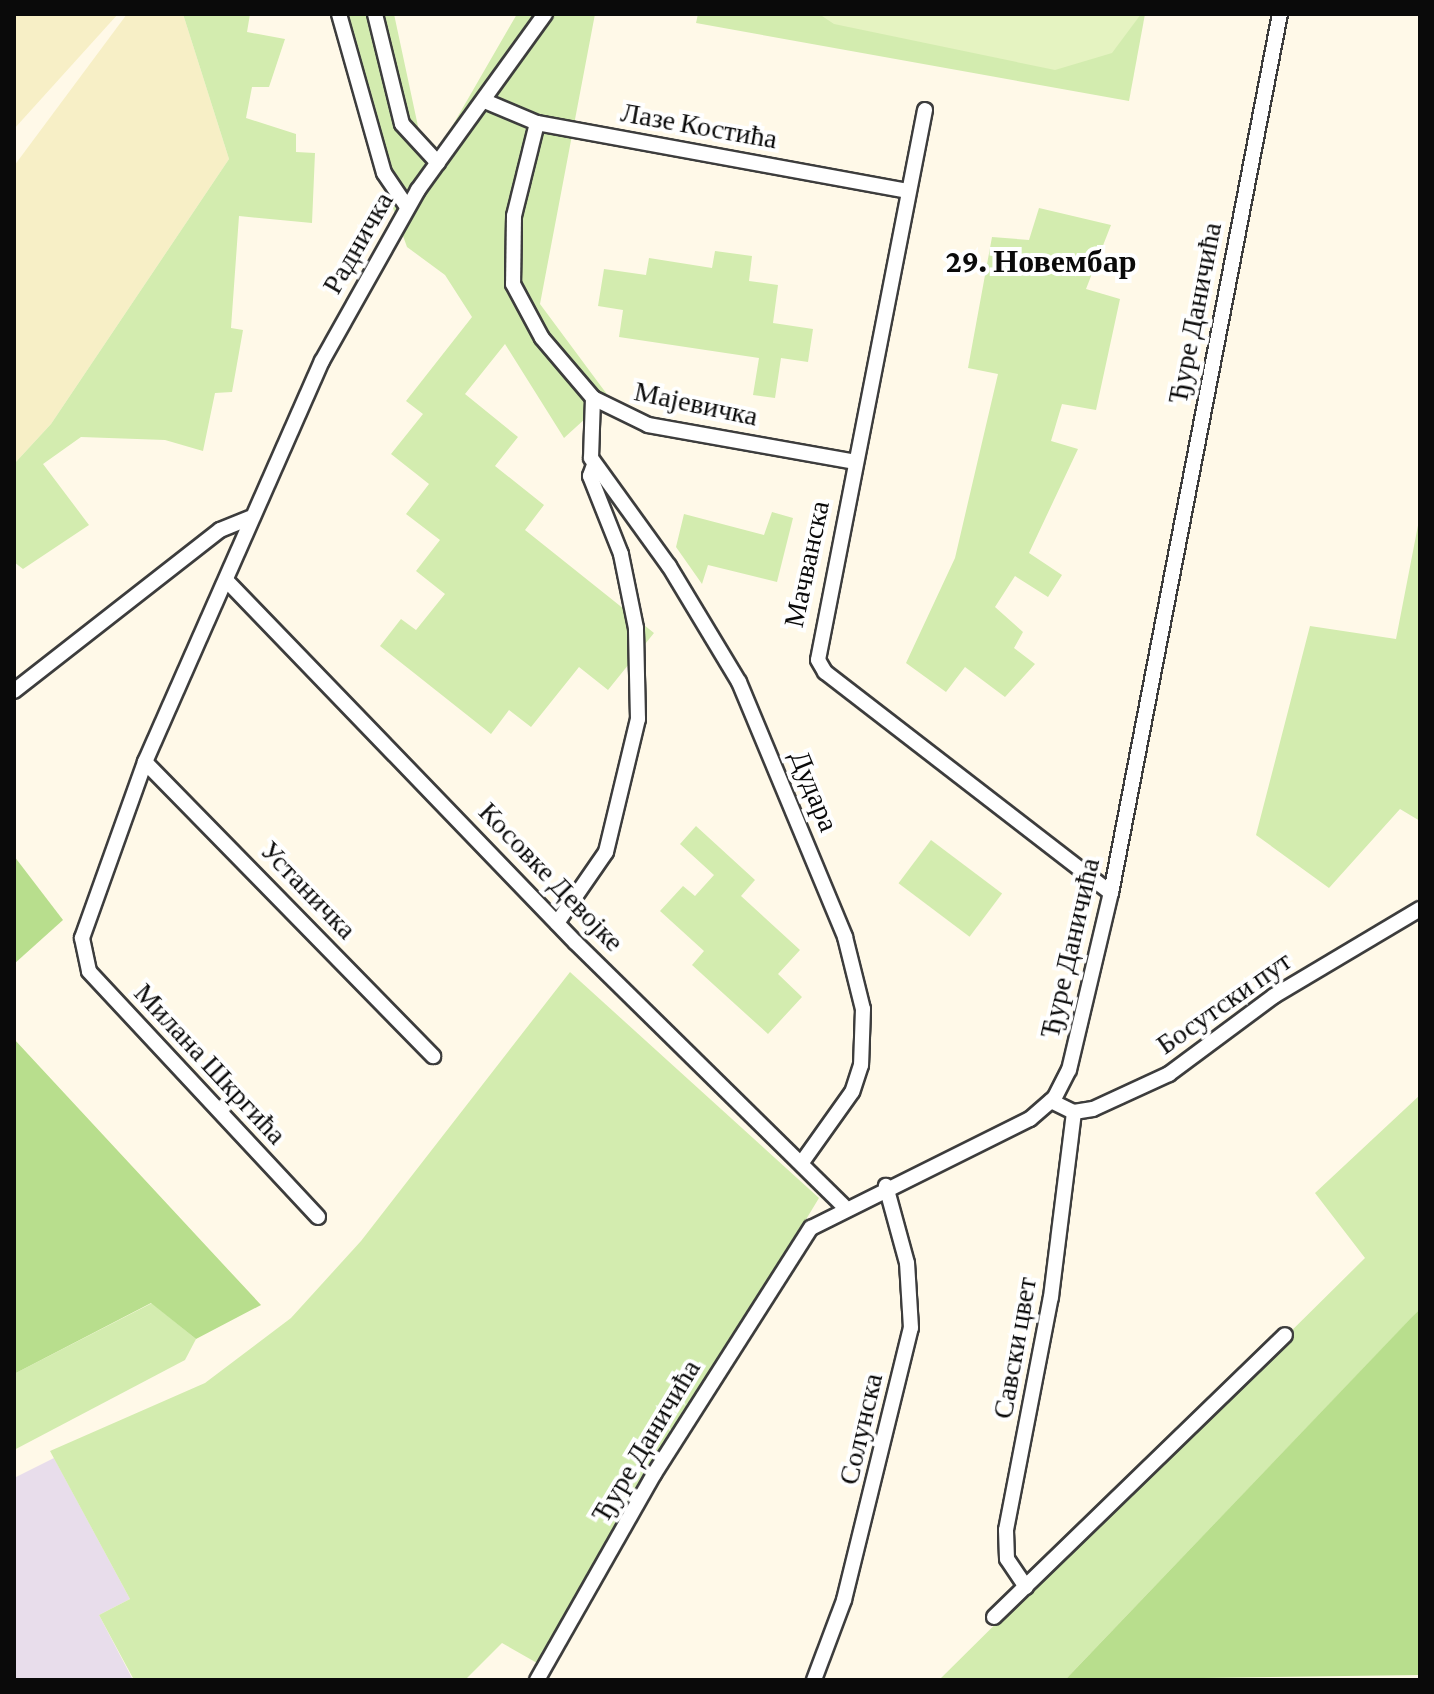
<!DOCTYPE html>
<meta charset="utf-8">
<style>
body{margin:0}
#map{position:relative;width:1434px;height:1694px;overflow:hidden;background:#fff9e8;font-family:"Crimson Pro",serif}
div>[style]{position:absolute}
.industrial>*{inset:0;background:#e8ddeb}
.farmland>*{inset:0;background:#f7efc6}
.green>*{inset:0;background:#d3ecaf;transform-origin:0 0}
.forest>*{inset:0;background:#b8de8d}
.pitch>*{inset:0;background:#e5f3c1}
.roads{filter:drop-shadow(2px 0 #3d3d3d) drop-shadow(-2px 0 #3d3d3d) drop-shadow(0 2px #3d3d3d) drop-shadow(0 -2px #3d3d3d)}
.street>*{height:14px;margin:-7px;padding:0 7px;transform-origin:7px;border-radius:7px;background:#fff}
span{translate:-50% -50%;white-space:nowrap;text-align:center;line-height:1.15;-webkit-text-stroke:8px #fff;paint-order:stroke}
.street-label{font-size:28px;color:#0a0a0a}
.quarter-label{font-size:32px;color:#0a0a0a;font-weight:700}
.frame{position:absolute;inset:0;border:16px solid #0a0a0a;pointer-events:none}
</style>
<div id="map">
<div class="industrial">
<div style="clip-path:polygon(54px 1458px,130px 1599px,99px 1615px,133px 1680px,14px 1680px,14px 1478px)"></div>
</div>
<div class="farmland">
<div style="clip-path:polygon(14px 14px,118px 14px,14px 129px)"></div>
<div style="clip-path:polygon(127px 14px,183px 14px,229px 159px,51px 424px,14px 464px,14px 166px)"></div>
</div>
<div class="green">
<div style="clip-path:polygon(183px 14px,250px 14px,247px 32px,285px 39px,269px 87px,252px 87px,246px 118px,296px 134px,296px 152px,315px 153px,312px 223px,239px 216px,231px 328px,243px 330px,232px 392px,215px 393px,203px 451px,165px 440px,81px 437px,43px 464px,89px 525px,23px 569px,14px 562px,14px 464px,51px 424px,229px 159px)"></div>
<div style="clip-path:polygon(336px 14px,394px 14px,419px 131px,439px 149px,517px 14px,595px 14px,540px 304px,609px 397px,564px 438px,505px 344px,465px 394px,518px 437px,495px 466px,544px 505px,525px 530px,654px 633px,608px 690px,579px 667px,531px 727px,509px 710px,491px 734px,380px 646px,401px 619px,416px 630px,445px 594px,416px 571px,440px 540px,406px 514px,429px 484px,391px 454px,423px 414px,406px 401px,472px 317px,445px 275px,407px 247px,359px 113px)"></div>
<div style="clip-path:polygon(698px 14px,1145px 14px,1129px 101px,696px 23px)"></div>
<div style="clip-path:polygon(1039px 208px,1111px 225px,1086px 289px,1120px 299px,1096px 410px,1062px 404px,1051px 441px,1078px 449px,1029px 553px,1062px 575px,1048px 597px,1015px 576px,995px 607px,1023px 632px,1014px 648px,1035px 664px,1005px 697px,965px 667px,946px 692px,906px 663px,955px 558px,998px 374px,968px 368px,992px 237px,1029px 240px)"></div>
<div style="clip-path:polygon(715px 251px,752px 256px,749px 281px,778px 285px,773px 323px,813px 329px,808px 362px,781px 358px,775px 398px,753px 395px,759px 358px,619px 337px,623px 310px,598px 306px,604px 269px,646px 275px,649px 258px,712px 268px)"></div>
<div style="clip-path:polygon(772px 512px,793px 518px,777px 582px,708px 565px,702px 584px,676px 547px,684px 514px,764px 535px)"></div>
<div style="clip-path:polygon(1420px 515px,1420px 821px,1400px 809px,1329px 888px,1256px 835px,1310px 626px,1396px 639px)"></div>
<div style="clip-path:polygon(696px 826px,755px 880px,741px 896px,800px 950px,778px 974px,802px 997px,768px 1034px,692px 965px,704px 951px,660px 911px,683px 886px,695px 896px,714px 875px,680px 844px)"></div>
<div style="left:931px;top:840px;width:89px;height:54px;rotate:37deg"></div>
<div style="clip-path:polygon(570px 972px,819px 1198px,537px 1663px,502px 1643px,465px 1680px,134px 1680px,99px 1615px,130px 1599px,50px 1451px,205px 1383px,291px 1318px,361px 1241px)"></div>
<div style="clip-path:polygon(1420px 1095px,1420px 1309px,1065px 1680px,939px 1680px,1365px 1258px,1315px 1193px)"></div>
<div style="clip-path:polygon(152px 1303px,196px 1339px,185px 1360px,14px 1450px,14px 1374px)"></div>
</div>
<div class="forest">
<div style="clip-path:polygon(14px 856px,63px 920px,14px 964px)"></div>
<div style="clip-path:polygon(14px 1039px,261px 1305px,196px 1339px,151px 1303px,14px 1374px)"></div>
<div style="clip-path:polygon(1420px 1309px,1420px 1675px,1065px 1680px,1411px 1318px)"></div>
</div>
<div class="pitch">
<div style="clip-path:polygon(819px 14px,1141px 14px,1112px 53px,1055px 70px,834px 24px)"></div>
</div>
<div class="roads">
<div class="street">
<div style="left:339px;top:14px;width:165px;rotate:74.2deg"></div>
<div style="left:384px;top:173px;width:41px;rotate:55.9deg"></div>
<div style="left:375px;top:14px;width:113px;rotate:76.2deg"></div>
<div style="left:402px;top:124px;width:53px;rotate:47.3deg"></div>
<div style="left:487px;top:102px;width:54px;rotate:22.8deg"></div>
<div style="left:537px;top:123px;width:375px;rotate:10.4deg"></div>
<div style="left:925px;top:110px;width:560px;rotate:101.01deg"></div>
<div style="left:818px;top:660px;width:14px;rotate:60deg"></div>
<div style="left:825px;top:672px;width:361px;rotate:37.7deg"></div>
<div style="left:537px;top:123px;width:96px;rotate:103.9deg"></div>
<div style="left:514px;top:216px;width:68px;rotate:90.8deg"></div>
<div style="left:513px;top:284px;width:61px;rotate:61.8deg"></div>
<div style="left:542px;top:338px;width:79px;rotate:49.6deg"></div>
<div style="left:593px;top:398px;width:61px;rotate:26.1deg"></div>
<div style="left:648px;top:425px;width:211px;rotate:10.1deg"></div>
<div style="left:593px;top:398px;width:60px;rotate:91.9deg"></div>
<div style="left:591px;top:458px;width:133px;rotate:54.2deg"></div>
<div style="left:669px;top:566px;width:135px;rotate:58.9deg"></div>
<div style="left:739px;top:682px;width:276px;rotate:67.4deg"></div>
<div style="left:845px;top:937px;width:74px;rotate:76deg"></div>
<div style="left:863px;top:1009px;width:56px;rotate:92deg"></div>
<div style="left:861px;top:1065px;width:28px;rotate:108deg"></div>
<div style="left:852px;top:1092px;width:85px;rotate:125.4deg"></div>
<div style="left:226px;top:580px;width:504px;rotate:46.04deg"></div>
<div style="left:576px;top:943px;width:375px;rotate:44.5deg"></div>
<div style="left:14px;top:691px;width:261px;rotate:-38deg"></div>
<div style="left:220px;top:530px;width:32px;rotate:-22deg"></div>
<div style="left:145px;top:762px;width:412px;rotate:45.6deg"></div>
<div style="left:557px;top:923px;width:86px;rotate:-55.4deg"></div>
<div style="left:606px;top:852px;width:137px;rotate:-76.5deg"></div>
<div style="left:638px;top:719px;width:91px;rotate:-91.3deg"></div>
<div style="left:636px;top:628px;width:76px;rotate:-101.5deg"></div>
<div style="left:621px;top:554px;width:84px;rotate:-111.7deg"></div>
<div style="left:590px;top:476px;width:12px;rotate:-70deg"></div>
<div style="left:1051px;top:1101px;width:25px;rotate:26deg"></div>
<div style="left:1074px;top:1112px;width:19px;rotate:-9deg"></div>
<div style="left:1093px;top:1109px;width:84px;rotate:-24.7deg"></div>
<div style="left:1169px;top:1074px;width:131px;rotate:-36.6deg"></div>
<div style="left:1274px;top:996px;width:170px;rotate:-30.8deg"></div>
<div style="left:318px;top:1217px;width:336px;rotate:-133deg"></div>
<div style="left:89px;top:971px;width:34px;rotate:-102deg"></div>
<div style="left:82px;top:938px;width:187px;rotate:-70.3deg"></div>
<div style="left:145px;top:762px;width:438px;rotate:-66.2deg"></div>
<div style="left:322px;top:361px;width:196px;rotate:-60.7deg"></div>
<div style="left:418px;top:190px;width:217px;rotate:-54.2deg"></div>
<div style="left:1026px;top:1587px;width:34px;rotate:-124deg"></div>
<div style="left:1007px;top:1559px;width:29px;rotate:-92deg"></div>
<div style="left:1006px;top:1530px;width:237px;rotate:-79.1deg"></div>
<div style="left:1051px;top:1297px;width:186px;rotate:-82.9deg"></div>
<div style="left:994px;top:1617px;width:405px;rotate:-44.1deg"></div>
<div style="left:537px;top:1680px;width:237px;rotate:-60.4deg"></div>
<div style="left:654px;top:1474px;width:292px;rotate:-57.5deg"></div>
<div style="left:811px;top:1228px;width:245px;rotate:-26.5deg"></div>
<div style="left:1030px;top:1119px;width:33px;rotate:-41deg"></div>
<div style="left:1055px;top:1097px;width:30px;rotate:-63deg"></div>
<div style="left:1069px;top:1070px;width:182px;rotate:-76.7deg"></div>
<div style="left:1111px;top:893px;width:895px;rotate:-79.12deg"></div>
<div style="left:814px;top:1680px;width:85px;rotate:-69.4deg"></div>
<div style="left:844px;top:1600px;width:280px;rotate:-76.2deg"></div>
<div style="left:911px;top:1328px;width:65px;rotate:-93.5deg"></div>
<div style="left:907px;top:1263px;width:80px;rotate:-105.3deg"></div>
</div>
</div>
<div class="street-label">
<span style="left:699px;top:126px;rotate:10deg">Лазе Костића</span>
<span style="left:358px;top:243px;rotate:-60deg">Радничка</span>
<span style="left:1195px;top:313px;rotate:-79deg">Ђуре Даничића</span>
<span style="left:696px;top:404px;rotate:12deg">Мајевичка</span>
<span style="left:807px;top:564px;rotate:-78deg">Мачванска</span>
<span style="left:814px;top:791px;rotate:68deg">Дудара</span>
<span style="left:551px;top:877px;rotate:46deg">Косовке Девојке</span>
<span style="left:308px;top:890px;rotate:46deg">Устаничка</span>
<span style="left:1070px;top:948px;rotate:-77deg">Ђуре Даничића</span>
<span style="left:1224px;top:1003px;rotate:-35deg">Босутски пут</span>
<span style="left:210px;top:1064px;rotate:47deg">Милана Шкргића</span>
<span style="left:1015px;top:1348px;rotate:-80deg">Савски цвет</span>
<span style="left:861px;top:1429px;rotate:-77deg">Солунска</span>
<span style="left:646px;top:1441px;rotate:-59deg">Ђуре Даничића</span>
</div>
<div class="quarter-label">
<span style="left:1041px;top:261px">29. Новембар</span>
</div>
<div class="frame"></div>
</div>
